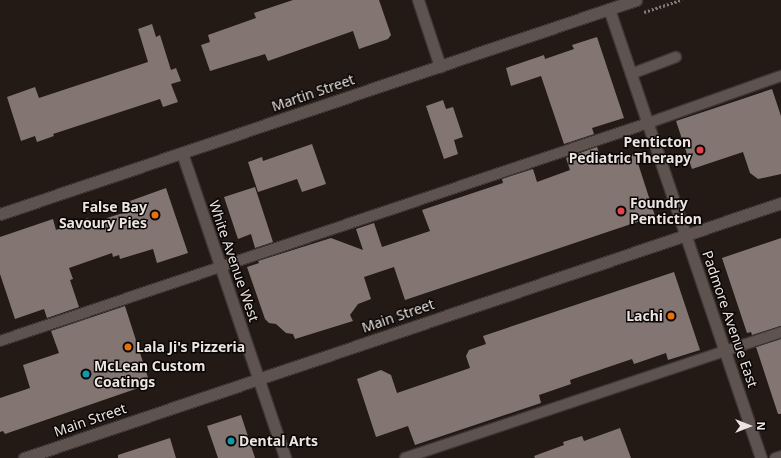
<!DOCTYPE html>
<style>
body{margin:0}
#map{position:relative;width:781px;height:458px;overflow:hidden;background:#231a16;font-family:"Noto Sans",sans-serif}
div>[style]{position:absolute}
.building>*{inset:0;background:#837672}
.path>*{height:2.5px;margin-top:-1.25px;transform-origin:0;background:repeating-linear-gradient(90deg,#827a76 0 2px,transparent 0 4px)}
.roads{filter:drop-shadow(1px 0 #3d3634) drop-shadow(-1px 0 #3d3634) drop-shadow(0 1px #3d3634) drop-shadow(0 -1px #3d3634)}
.service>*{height:10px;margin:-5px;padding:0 5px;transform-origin:5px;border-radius:5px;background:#5e534f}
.minor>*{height:11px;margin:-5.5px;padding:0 5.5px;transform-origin:5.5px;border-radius:5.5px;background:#5e534f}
.secondary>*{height:11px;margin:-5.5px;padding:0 5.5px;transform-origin:5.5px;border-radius:5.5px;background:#5e534f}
.dots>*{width:11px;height:11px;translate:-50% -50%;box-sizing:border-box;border:2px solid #090605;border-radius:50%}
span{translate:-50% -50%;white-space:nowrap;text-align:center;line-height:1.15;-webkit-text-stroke:3px #090605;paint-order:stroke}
.street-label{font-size:14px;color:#ebe4e1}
.poi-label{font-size:14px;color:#ebe4e1;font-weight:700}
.right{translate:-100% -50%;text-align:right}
.left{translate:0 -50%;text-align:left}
.north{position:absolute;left:729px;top:406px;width:40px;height:40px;-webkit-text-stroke:3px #090605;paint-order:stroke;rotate:90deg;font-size:11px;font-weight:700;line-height:16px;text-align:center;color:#ebe4e1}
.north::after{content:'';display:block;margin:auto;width:14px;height:18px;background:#ebe4e1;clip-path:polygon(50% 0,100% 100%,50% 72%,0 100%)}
</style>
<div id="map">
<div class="building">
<div style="clip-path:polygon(293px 0,379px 0,391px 35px,388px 39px,359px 49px,353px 31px,268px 61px,265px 54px,210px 71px,201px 45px,210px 42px,208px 35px,256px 18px,254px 13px)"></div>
<div style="clip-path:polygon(152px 24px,156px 37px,160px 35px,171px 70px,176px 68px,181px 81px,171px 84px,178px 102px,163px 107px,160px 99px,53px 134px,54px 136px,37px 142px,35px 136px,21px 141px,7px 97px,35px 87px,39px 98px,148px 62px,138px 29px)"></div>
<div style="clip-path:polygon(597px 37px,624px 118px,592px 128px,594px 134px,564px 144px,541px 76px,511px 86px,506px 68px,544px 55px,545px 59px,574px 49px,572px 45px)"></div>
<div style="clip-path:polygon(772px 89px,781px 116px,781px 174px,758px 179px,750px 173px,743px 152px,692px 169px,676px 121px)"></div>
<div style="clip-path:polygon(443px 100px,446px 109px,453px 107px,463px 137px,454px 140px,458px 154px,444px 159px,426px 106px)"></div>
<div style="clip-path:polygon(312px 144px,326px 184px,302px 192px,297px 179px,258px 192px,248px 162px,262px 157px,263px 161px)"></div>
<div style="clip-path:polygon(597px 147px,603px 164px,635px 154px,655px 216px,405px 300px,394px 267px,364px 277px,371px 299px,358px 304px,350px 315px,353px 321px,295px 339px,293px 334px,286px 333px,276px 324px,269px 323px,265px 319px,247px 267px,259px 263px,258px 261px,331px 238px,363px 250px,356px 229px,374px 223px,382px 247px,430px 231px,422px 210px,503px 183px,502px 179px,533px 169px,537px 182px,570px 170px,566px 158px)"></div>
<div style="clip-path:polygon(255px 187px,273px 242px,255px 248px,251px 234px,238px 239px,224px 197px)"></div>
<div style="clip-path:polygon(166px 188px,188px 253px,157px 263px,153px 249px,120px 259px,119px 255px,113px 257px,112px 253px,69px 268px,73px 279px,70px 280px,79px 307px,47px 318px,44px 309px,15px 319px,0 274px,0 237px,53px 219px,56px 230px,88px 218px,90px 223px,97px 221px,133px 210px,130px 201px)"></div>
<div style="clip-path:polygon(781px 238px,781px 326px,752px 335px,751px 332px,747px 333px,722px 258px)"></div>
<div style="clip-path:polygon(674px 272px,700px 350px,668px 360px,666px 353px,634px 364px,632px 359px,570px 380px,571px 384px,539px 395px,541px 403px,415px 445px,408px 426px,376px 437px,357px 379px,381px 370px,391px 375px,397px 393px,470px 368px,466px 356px,469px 350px,486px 344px,483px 336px)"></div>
<div style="clip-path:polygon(125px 306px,150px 384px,5px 434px,3px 431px,0 432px,0 398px,30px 388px,23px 365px,59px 353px,51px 331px)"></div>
<div style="clip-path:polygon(781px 339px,781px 414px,778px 414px,756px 347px)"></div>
<div style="clip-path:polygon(241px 415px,255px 458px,218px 458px,207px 426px)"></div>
<div style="clip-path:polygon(620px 428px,631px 458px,535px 458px,534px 456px,564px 445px,563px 442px,582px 436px,584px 441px)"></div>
<div style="clip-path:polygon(170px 438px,176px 458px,118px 458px,118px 455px)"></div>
</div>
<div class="path">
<div style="left:644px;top:12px;width:40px;rotate:-18deg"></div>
</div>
<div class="roads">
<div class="service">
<div style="left:631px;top:74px;width:48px;rotate:-20.7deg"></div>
<div style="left:0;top:341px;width:684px;rotate:-18.59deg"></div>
<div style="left:648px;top:123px;width:141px;rotate:-19.5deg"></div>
<div style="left:405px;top:458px;width:397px;rotate:-18.5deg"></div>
</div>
<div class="minor">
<div style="left:418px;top:0;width:70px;rotate:71.6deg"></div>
<div style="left:609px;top:9px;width:474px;rotate:71.3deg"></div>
<div style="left:182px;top:153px;width:322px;rotate:71.3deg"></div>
<div style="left:775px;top:458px;width:6px;rotate:-18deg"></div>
</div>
<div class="secondary">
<div style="left:0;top:214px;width:671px;rotate:-18.6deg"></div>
<div style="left:24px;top:458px;width:799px;rotate:-18.62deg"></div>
</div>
</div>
<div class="dots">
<div style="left:700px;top:150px;background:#e0444e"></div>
<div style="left:621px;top:211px;background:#e0444e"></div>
<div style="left:155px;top:215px;background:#e8710a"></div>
<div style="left:671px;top:316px;background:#e8710a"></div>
<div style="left:128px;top:347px;background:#e8710a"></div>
<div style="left:86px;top:374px;background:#0f9aa8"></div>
<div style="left:231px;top:441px;background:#0f9aa8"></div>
</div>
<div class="street-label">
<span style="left:313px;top:93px;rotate:-19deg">Martin Street</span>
<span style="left:234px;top:261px;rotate:71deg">White Avenue West</span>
<span style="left:398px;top:316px;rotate:-19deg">Main Street</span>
<span style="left:730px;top:319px;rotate:71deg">Padmore Avenue East</span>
<span style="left:90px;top:420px;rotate:-19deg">Main Street</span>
</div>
<div class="poi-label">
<span class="right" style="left:691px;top:150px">Penticton<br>Pediatric Therapy</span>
<span class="left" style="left:630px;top:211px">Foundry<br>Pentiction</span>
<span class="right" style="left:147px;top:215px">False Bay<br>Savoury Pies</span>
<span class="right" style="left:663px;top:316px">Lachi</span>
<span class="left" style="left:136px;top:347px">Lala Ji's Pizzeria</span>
<span class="left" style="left:94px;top:374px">McLean Custom<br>Coatings</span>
<span class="left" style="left:239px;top:441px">Dental Arts</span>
</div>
<div class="north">N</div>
</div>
